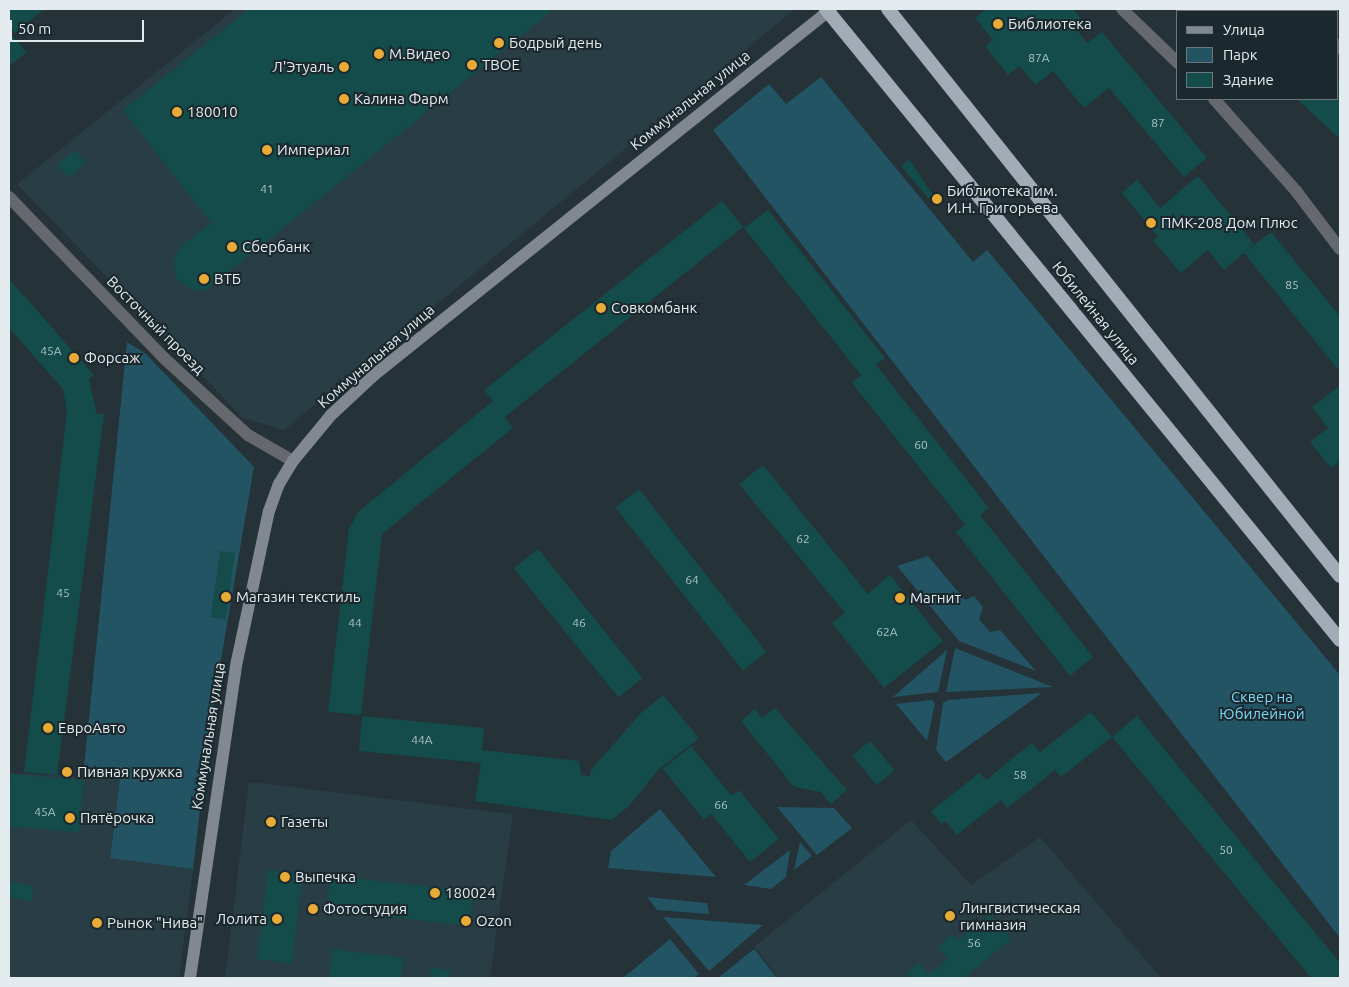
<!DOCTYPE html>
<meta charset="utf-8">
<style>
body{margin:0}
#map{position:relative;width:1349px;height:987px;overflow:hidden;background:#253237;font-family:Ubuntu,sans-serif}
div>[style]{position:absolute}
.built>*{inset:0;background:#283d44}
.green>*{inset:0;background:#225464}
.building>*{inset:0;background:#134c4b;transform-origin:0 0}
.minor>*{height:12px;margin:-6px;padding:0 6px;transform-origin:6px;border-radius:6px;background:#65696d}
.secondary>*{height:12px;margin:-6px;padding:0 6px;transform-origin:6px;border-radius:6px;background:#82888f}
.trunk>*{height:14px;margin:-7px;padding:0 7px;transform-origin:7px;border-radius:7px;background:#a2abb6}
.dots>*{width:14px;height:14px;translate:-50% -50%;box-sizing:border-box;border:2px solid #1b282d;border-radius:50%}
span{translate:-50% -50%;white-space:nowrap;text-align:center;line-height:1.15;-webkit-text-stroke:4px #1b282d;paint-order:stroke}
.number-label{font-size:12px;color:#afc3c5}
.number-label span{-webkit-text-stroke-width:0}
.poi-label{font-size:15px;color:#e3ebee}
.left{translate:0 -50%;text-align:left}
.right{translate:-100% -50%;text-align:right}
.street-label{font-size:15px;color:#e3ebee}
.park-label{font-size:15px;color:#7ad7f8}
.frame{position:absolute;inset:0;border:10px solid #e3ebee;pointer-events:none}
.legend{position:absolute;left:1176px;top:10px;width:162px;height:90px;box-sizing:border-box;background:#1b282d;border:1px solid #6b767a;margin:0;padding:6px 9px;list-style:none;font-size:15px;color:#e3ebee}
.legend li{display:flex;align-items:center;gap:10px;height:25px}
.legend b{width:25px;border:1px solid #6b767a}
.scale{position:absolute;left:10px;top:20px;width:134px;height:22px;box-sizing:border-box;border:2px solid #e3ebee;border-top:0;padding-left:6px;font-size:15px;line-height:18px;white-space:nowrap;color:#e3ebee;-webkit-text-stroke:4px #1b282d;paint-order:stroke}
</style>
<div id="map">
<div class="built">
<div style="clip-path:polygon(235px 9px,795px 9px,284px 430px,243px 418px,17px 184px)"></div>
<div style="clip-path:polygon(9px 773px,120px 778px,110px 858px,193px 869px,179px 978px,9px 978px)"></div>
<div style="clip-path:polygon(249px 782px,513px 814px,490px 978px,225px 978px)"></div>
<div style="clip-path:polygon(911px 820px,971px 885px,1040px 837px,1161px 978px,779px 978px,754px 947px)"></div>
</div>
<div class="green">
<div style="clip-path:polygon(821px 77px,973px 262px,987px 250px,1340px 675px,1340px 938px,713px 130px,769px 84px,786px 104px)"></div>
<div style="clip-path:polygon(127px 342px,145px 353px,254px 467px,210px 724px,193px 869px,110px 858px,120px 778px,83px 777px)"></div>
<div style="clip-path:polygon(928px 556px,965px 600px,974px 596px,983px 607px,979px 619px,990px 632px,1000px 630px,1036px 671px,959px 641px,897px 566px)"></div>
<div style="clip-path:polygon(955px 648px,1053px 687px,946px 692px)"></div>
<div style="clip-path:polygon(947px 650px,938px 692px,893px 697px)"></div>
<div style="clip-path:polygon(1042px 693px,946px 762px,936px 750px,943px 703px,948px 700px)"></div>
<div style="clip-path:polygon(932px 700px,935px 704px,927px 741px,896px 704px)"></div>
<div style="clip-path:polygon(777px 807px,834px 808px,852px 828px,817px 855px)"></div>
<div style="clip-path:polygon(660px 809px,716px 877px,608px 868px,611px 851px)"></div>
<div style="clip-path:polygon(800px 842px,812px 856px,794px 870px)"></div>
<div style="clip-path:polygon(790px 850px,786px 877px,771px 889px,744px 885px)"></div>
<div style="clip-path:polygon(647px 897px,707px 903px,709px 914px,657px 910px)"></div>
<div style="clip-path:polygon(663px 917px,763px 925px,709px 971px)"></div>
<div style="clip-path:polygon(670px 939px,699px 974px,694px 978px,623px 978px)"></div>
<div style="clip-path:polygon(754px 949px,777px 978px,718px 978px)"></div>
</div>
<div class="building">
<div style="clip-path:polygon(9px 9px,44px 9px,15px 33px,9px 25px)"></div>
<div style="clip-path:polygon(249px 9px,554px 9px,214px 284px,206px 290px,191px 290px,177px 279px,173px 261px,182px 245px,211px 223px,123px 110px)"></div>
<div style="clip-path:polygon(986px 9px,1073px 9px,1085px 23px,1077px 30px,1087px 43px,1102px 32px,1207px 158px,1184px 177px,1109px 88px,1084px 108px,1053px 71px,1036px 85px,1019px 66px,1008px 75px,985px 46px,993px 40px,975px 18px)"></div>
<div style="clip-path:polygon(9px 33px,27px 52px,9px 66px)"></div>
<div style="clip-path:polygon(1338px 82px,1340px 84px,1340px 139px,1297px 99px,1338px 99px)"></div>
<div style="left:75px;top:150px;width:17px;height:23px;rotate:50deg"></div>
<div style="clip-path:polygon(909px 159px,933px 195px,929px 199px,901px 166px)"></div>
<div style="clip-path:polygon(1198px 176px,1254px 244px,1224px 270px,1208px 250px,1181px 273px,1153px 240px,1158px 237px,1122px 193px,1137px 180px,1160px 208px)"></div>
<div style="clip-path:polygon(722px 201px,743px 227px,505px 417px,513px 428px,382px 534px,361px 715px,328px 712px,349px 529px,358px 512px,493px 401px,484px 390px)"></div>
<div style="clip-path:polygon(768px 210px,885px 358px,876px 365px,989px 508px,980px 515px,1093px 657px,1070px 676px,956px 532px,965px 525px,852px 383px,861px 375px,744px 228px)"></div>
<div style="clip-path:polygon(1271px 232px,1340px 316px,1340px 372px,1244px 253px)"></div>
<div style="clip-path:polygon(9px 279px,94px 375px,89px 379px,97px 414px,104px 414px,57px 775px,24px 772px,67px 412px,63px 389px,9px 328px)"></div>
<div style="clip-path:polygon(1340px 385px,1340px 461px,1331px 468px,1310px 442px,1328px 428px,1312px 407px)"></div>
<div style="clip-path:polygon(763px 465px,868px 594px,890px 575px,943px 641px,884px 688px,832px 623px,845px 613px,739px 484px)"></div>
<div style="left:639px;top:489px;width:207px;height:30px;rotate:52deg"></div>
<div style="left:538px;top:549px;width:166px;height:31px;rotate:51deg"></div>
<div style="left:220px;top:551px;width:15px;height:67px;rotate:8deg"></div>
<div style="clip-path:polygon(663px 695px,699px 738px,658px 770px,630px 805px,612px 820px,475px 801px,481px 763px,359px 751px,362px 716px,484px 728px,482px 750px,579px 761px,581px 775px,590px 776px,591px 770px,640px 714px)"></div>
<div style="clip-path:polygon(775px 708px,847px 790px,831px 804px,821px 792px,794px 787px,741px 721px,755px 709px,762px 718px)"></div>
<div style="clip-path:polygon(1091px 712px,1112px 737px,1061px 777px,1055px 770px,1007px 808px,1001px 800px,957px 835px,945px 821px,941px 824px,931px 811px,979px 773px,986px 780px,1032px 743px,1040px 752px)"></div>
<div style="clip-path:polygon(1137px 716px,1340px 963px,1340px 978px,1311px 978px,1112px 737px)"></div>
<div style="left:870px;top:741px;width:38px;height:23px;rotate:50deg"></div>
<div style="clip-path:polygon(691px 746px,732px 796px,739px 790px,779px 839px,750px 862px,711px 814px,704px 820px,663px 769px)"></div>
<div style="left:11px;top:774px;width:73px;height:52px;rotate:5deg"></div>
<div style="left:268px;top:870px;width:35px;height:90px;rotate:7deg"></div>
<div style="left:330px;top:876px;width:144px;height:35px;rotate:6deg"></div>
<div style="left:9px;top:882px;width:25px;height:15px;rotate:9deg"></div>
<div style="clip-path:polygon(990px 914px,1011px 939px,964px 978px,910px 978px,906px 973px,919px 962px,929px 974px,948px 959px,938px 947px,953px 934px,958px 940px)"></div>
<div style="clip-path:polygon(333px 949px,404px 958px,401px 978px,329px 978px)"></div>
<div style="clip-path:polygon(431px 968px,450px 970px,449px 978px,430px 978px)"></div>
</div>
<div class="minor">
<div style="left:1122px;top:9px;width:78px;rotate:44deg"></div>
<div style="left:1297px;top:9px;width:4px;rotate:34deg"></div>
<div style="left:1255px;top:11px;width:2px;rotate:-63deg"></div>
<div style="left:1338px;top:45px;width:4px;rotate:56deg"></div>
<div style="left:1214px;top:99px;width:123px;rotate:48.3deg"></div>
<div style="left:1296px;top:191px;width:73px;rotate:52.8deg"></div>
<div style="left:9px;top:197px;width:225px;rotate:46.1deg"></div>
<div style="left:165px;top:359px;width:113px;rotate:42.5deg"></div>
<div style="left:248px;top:435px;width:52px;rotate:30deg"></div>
</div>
<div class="secondary">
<div style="left:190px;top:978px;width:320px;rotate:-81.6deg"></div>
<div style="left:237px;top:661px;width:153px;rotate:-78deg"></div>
<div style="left:269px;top:511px;width:29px;rotate:-70deg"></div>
<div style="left:279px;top:484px;width:27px;rotate:-59deg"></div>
<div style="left:293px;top:461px;width:60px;rotate:-50.4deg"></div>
<div style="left:331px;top:415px;width:59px;rotate:-42.9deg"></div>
<div style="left:374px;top:375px;width:585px;rotate:-38.69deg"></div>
</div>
<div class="trunk">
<div style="left:826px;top:9px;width:814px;rotate:50.83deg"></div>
<div style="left:888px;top:9px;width:725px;rotate:51.44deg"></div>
</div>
<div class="dots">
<div style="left:998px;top:24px;background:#e9ab38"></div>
<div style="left:499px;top:43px;background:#e9ab38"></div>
<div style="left:379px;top:54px;background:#e9ab38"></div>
<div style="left:472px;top:65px;background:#e9ab38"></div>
<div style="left:344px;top:67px;background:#e9ab38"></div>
<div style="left:344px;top:99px;background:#e9ab38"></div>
<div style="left:177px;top:112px;background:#e9ab38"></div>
<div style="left:267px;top:150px;background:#e9ab38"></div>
<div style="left:937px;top:199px;background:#e9ab38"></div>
<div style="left:1151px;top:223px;background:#e9ab38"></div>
<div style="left:232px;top:247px;background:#e9ab38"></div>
<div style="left:204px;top:279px;background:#e9ab38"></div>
<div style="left:601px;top:308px;background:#e9ab38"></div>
<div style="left:74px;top:358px;background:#e9ab38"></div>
<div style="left:226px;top:597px;background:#e9ab38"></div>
<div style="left:900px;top:598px;background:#e9ab38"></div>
<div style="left:48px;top:728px;background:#e9ab38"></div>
<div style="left:67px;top:772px;background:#e9ab38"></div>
<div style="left:70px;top:818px;background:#e9ab38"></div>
<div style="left:271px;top:822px;background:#e9ab38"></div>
<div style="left:285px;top:877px;background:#e9ab38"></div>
<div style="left:435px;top:893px;background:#e9ab38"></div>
<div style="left:313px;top:909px;background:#e9ab38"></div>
<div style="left:950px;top:916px;background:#e9ab38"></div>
<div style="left:277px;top:919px;background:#e9ab38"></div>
<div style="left:466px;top:921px;background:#e9ab38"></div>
<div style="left:97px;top:923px;background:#e9ab38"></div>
</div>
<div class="number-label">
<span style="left:1039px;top:58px">87А</span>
<span style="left:1158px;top:123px">87</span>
<span style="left:267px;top:189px">41</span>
<span style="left:1292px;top:285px">85</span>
<span style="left:51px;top:351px">45А</span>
<span style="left:921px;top:445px">60</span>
<span style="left:803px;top:539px">62</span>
<span style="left:692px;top:580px">64</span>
<span style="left:63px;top:593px">45</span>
<span style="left:355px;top:623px">44</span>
<span style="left:579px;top:623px">46</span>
<span style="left:887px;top:632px">62А</span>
<span style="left:422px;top:740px">44А</span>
<span style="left:1020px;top:775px">58</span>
<span style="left:721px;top:805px">66</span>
<span style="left:45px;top:812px">45А</span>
<span style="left:1226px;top:850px">50</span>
<span style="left:974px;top:943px">56</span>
</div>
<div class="poi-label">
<span class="left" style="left:1008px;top:24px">Библиотека</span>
<span class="left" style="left:509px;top:43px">Бодрый день</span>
<span class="left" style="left:389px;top:54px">М.Видео</span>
<span class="left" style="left:482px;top:65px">ТВОЕ</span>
<span class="right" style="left:334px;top:67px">Л'Этуаль</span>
<span class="left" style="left:354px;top:99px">Калина Фарм</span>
<span class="left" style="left:187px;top:112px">180010</span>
<span class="left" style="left:277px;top:150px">Империал</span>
<span class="left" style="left:947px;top:199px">Библиотека им.<br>И.Н. Григорьева</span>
<span class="left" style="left:1161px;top:223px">ПМК-208 Дом Плюс</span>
<span class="left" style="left:242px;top:247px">Сбербанк</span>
<span class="left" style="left:214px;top:279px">ВТБ</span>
<span class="left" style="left:611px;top:308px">Совкомбанк</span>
<span class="left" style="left:84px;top:358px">Форсаж</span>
<span class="left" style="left:236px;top:597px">Магазин текстиль</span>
<span class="left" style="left:910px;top:598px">Магнит</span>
<span class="left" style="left:58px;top:728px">ЕвроАвто</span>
<span class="left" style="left:77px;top:772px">Пивная кружка</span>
<span class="left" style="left:80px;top:818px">Пятёрочка</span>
<span class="left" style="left:281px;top:822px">Газеты</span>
<span class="left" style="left:295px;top:877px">Выпечка</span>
<span class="left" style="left:445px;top:893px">180024</span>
<span class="left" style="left:960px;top:916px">Лингвистическая<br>гимназия</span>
<span class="left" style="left:323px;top:909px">Фотостудия</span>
<span class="right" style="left:267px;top:919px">Лолита</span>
<span class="left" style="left:476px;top:921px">Ozon</span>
<span class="left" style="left:107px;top:923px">Рынок "Нива"</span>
</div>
<div class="street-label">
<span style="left:690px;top:100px;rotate:-39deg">Коммунальная улица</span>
<span style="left:1096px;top:313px;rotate:51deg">Юбилейная улица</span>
<span style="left:156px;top:325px;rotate:45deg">Восточный проезд</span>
<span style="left:376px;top:356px;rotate:-41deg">Коммунальная улица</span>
<span style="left:208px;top:736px;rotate:-81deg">Коммунальная улица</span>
</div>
<div class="park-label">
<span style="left:1262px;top:705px">Сквер на<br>Юбилейной</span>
</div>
<div class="frame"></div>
<ul class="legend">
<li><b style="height:6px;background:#82888f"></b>Улица</li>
<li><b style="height:14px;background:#225464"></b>Парк</li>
<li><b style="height:14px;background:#134c4b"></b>Здание</li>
</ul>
<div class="scale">50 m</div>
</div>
